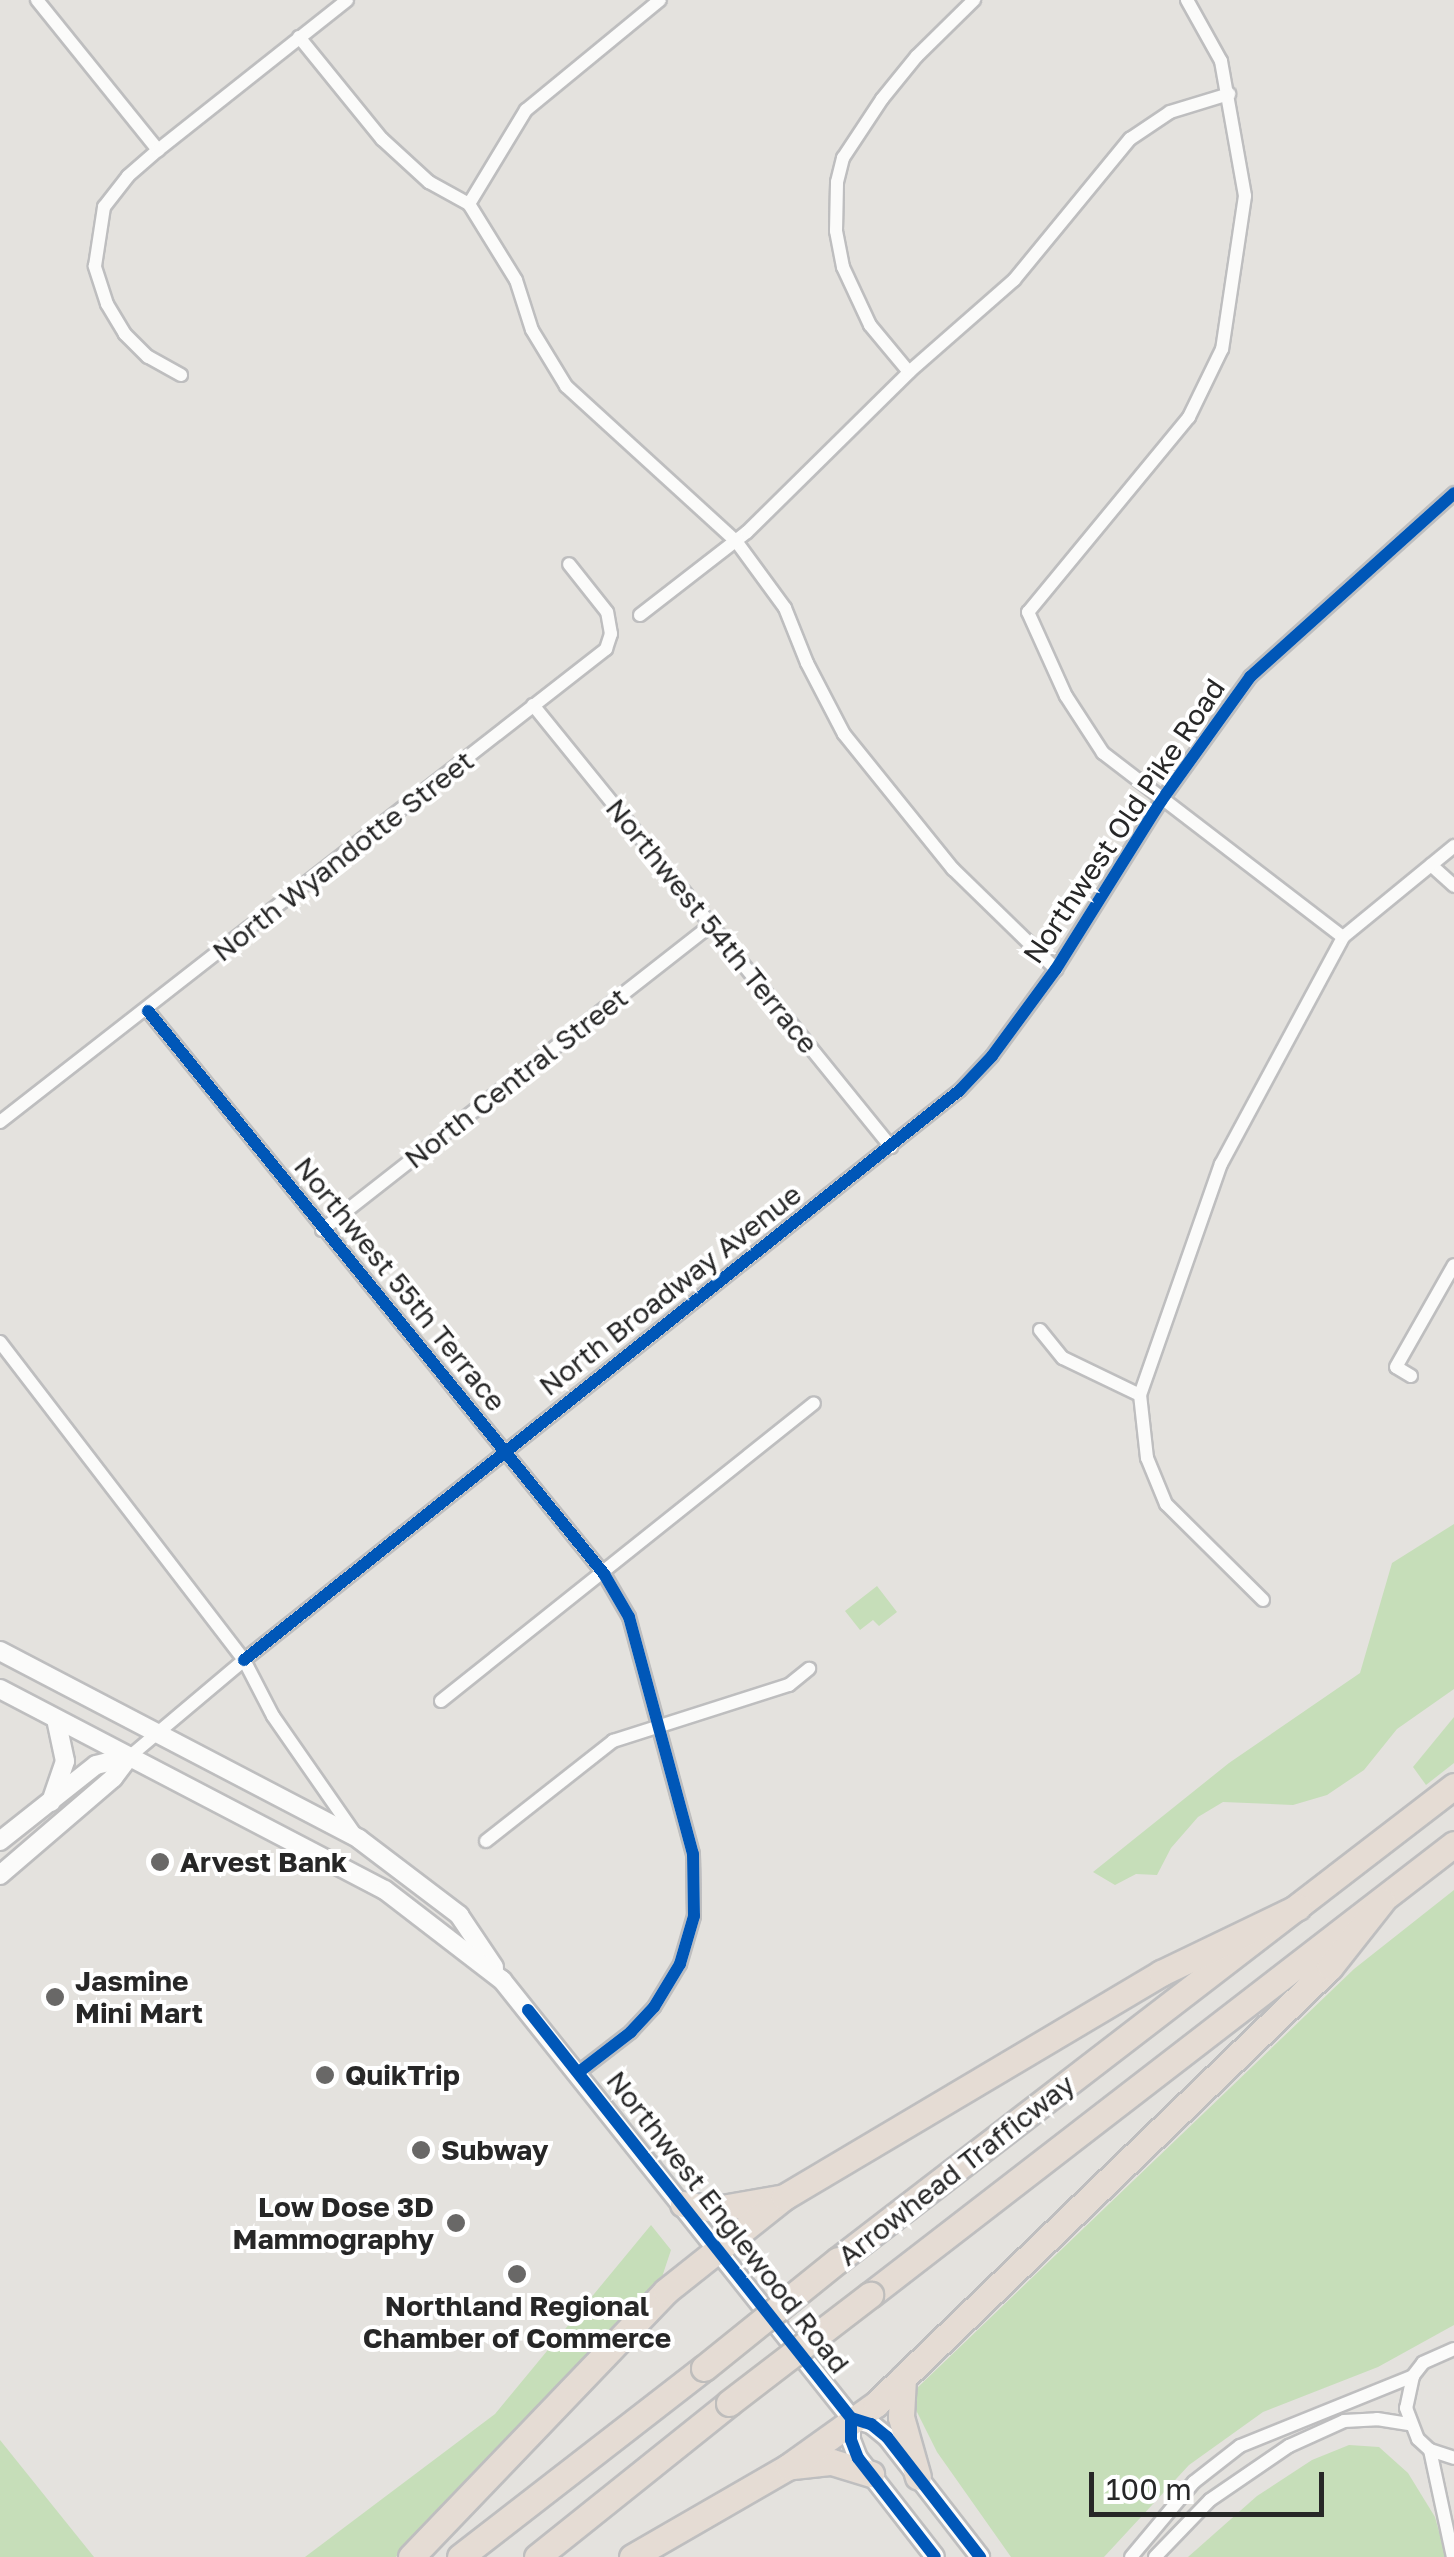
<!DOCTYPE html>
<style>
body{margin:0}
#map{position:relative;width:1454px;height:2557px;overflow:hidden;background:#e4e2de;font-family:"Golos Text",sans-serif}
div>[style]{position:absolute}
.green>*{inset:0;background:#c6deb9}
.roads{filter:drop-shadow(2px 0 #bebebf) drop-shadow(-2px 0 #bebebf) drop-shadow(0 2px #bebebf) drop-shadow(0 -2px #bebebf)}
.minor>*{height:12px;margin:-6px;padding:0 6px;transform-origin:6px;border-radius:6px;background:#fbfbfa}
.tertiary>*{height:18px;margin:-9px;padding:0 9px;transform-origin:9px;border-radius:9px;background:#fbfbfa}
.secondary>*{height:18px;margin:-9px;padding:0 9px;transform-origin:9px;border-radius:9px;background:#fbfbfa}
.motorway>*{height:25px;margin:-12.5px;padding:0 12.5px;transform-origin:12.5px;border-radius:12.5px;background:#e5dcd4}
.bridges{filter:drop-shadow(2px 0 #bebdbc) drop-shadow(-2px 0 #bebdbc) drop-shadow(0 2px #bebdbc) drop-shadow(0 -2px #bebdbc)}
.motorway-bridge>*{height:25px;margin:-12.5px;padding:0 12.5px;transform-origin:12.5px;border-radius:12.5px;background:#e5dcd4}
.cycleway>*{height:12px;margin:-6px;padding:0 6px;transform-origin:6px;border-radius:6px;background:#0057b8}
.dots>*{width:28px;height:28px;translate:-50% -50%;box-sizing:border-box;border:5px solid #fff;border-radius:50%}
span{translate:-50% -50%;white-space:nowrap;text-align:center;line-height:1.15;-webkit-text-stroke:8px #fff;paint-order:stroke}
.street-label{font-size:28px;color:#272727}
.poi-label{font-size:28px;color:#272727;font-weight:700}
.left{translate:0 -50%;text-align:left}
.right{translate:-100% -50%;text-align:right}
.scale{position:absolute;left:1089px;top:2472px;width:235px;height:45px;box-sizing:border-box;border:5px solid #272727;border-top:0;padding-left:12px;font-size:30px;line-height:35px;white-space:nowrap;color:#272727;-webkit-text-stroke:8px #fff;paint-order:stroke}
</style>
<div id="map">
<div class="green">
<div style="clip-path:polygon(1454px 1524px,1454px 1689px,1397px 1729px,1364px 1770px,1327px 1795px,1293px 1805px,1223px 1802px,1198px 1817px,1171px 1848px,1157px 1875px,1136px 1874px,1115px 1885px,1093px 1872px,1229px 1763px,1360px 1673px,1392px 1563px)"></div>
<div style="clip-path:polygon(877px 1586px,897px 1612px,879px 1626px,873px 1620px,860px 1630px,845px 1611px)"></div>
<div style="clip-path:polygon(1454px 1717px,1454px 1763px,1426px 1785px,1413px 1767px)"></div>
<div style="clip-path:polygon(1454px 1890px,1454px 2325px,1378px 2367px,1263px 2412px,1189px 2465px,1104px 2557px,1011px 2557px,937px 2452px,916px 2410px,915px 2390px,1354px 1969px)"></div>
<div style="clip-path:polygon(651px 2225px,671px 2250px,662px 2277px,396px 2557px,305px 2557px,495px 2414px)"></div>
<div style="clip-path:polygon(0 2440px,94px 2557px,0 2557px)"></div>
<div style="clip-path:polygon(1349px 2445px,1379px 2447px,1408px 2473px,1435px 2517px,1446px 2557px,1188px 2557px,1257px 2496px,1312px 2460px)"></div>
</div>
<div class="roads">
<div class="minor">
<div style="left:37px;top:0;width:193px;rotate:51.1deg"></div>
<div style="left:1187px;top:0;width:70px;rotate:60.9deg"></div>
<div style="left:1221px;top:61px;width:137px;rotate:79.9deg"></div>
<div style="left:1245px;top:196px;width:155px;rotate:98.5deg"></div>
<div style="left:1222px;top:349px;width:76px;rotate:115.9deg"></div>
<div style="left:1189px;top:417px;width:253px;rotate:129.5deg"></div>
<div style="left:1028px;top:612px;width:92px;rotate:65.7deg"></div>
<div style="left:1066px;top:696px;width:68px;rotate:57deg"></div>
<div style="left:1103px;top:753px;width:302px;rotate:37.5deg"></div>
<div style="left:299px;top:37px;width:132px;rotate:50.9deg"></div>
<div style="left:382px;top:139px;width:64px;rotate:42.5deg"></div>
<div style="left:429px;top:182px;width:46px;rotate:28.8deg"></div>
<div style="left:469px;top:204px;width:89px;rotate:58.3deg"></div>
<div style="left:516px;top:280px;width:52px;rotate:72.3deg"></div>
<div style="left:532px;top:330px;width:66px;rotate:58.7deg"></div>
<div style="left:566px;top:386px;width:230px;rotate:42.4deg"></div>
<div style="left:736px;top:541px;width:83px;rotate:53.8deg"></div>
<div style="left:785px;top:608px;width:59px;rotate:68.2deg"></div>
<div style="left:807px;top:663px;width:80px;rotate:62.5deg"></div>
<div style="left:844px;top:734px;width:174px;rotate:51.1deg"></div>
<div style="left:953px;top:869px;width:144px;rotate:44.2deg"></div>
<div style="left:469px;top:204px;width:110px;rotate:-58.8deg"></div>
<div style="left:526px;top:110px;width:173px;rotate:-39.4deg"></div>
<div style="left:909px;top:372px;width:61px;rotate:-129.7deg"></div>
<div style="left:870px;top:325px;width:64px;rotate:-115deg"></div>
<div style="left:843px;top:267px;width:37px;rotate:-101deg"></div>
<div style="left:836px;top:231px;width:49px;rotate:-88.8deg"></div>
<div style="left:837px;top:182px;width:25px;rotate:-76deg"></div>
<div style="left:843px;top:158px;width:71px;rotate:-56.5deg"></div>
<div style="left:882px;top:99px;width:55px;rotate:-50.9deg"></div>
<div style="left:917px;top:56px;width:80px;rotate:-44.5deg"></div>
<div style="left:181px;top:375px;width:38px;rotate:-151deg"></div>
<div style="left:148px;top:357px;width:33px;rotate:-135deg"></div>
<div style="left:125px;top:334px;width:35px;rotate:-121deg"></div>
<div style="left:107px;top:304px;width:40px;rotate:-108deg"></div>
<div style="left:95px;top:266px;width:60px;rotate:-81.3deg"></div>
<div style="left:104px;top:207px;width:39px;rotate:-52deg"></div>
<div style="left:128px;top:176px;width:40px;rotate:-41deg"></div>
<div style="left:158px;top:150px;width:241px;rotate:-38.4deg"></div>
<div style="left:640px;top:615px;width:135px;rotate:-37.8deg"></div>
<div style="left:747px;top:532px;width:228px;rotate:-44.6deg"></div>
<div style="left:909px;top:372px;width:140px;rotate:-41.2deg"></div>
<div style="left:1014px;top:280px;width:183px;rotate:-50.6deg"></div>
<div style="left:1130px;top:139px;width:48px;rotate:-34deg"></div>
<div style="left:1170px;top:112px;width:62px;rotate:-17deg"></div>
<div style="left:533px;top:705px;width:569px;rotate:50.99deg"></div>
<div style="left:1431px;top:865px;width:31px;rotate:42deg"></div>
<div style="left:148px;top:1011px;width:725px;rotate:50.99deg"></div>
<div style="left:604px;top:1574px;width:50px;rotate:59.8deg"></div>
<div style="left:629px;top:1617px;width:245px;rotate:74.9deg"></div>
<div style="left:693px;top:1854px;width:62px;rotate:89.1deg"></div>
<div style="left:694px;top:1916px;width:50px;rotate:106.3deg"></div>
<div style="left:680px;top:1964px;width:50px;rotate:121.2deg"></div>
<div style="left:654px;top:2007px;width:34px;rotate:133deg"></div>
<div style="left:631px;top:2032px;width:66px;rotate:142.4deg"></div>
<div style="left:0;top:1122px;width:769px;rotate:-37.97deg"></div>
<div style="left:606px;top:649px;width:16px;rotate:-72deg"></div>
<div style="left:611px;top:634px;width:22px;rotate:-100deg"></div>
<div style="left:607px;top:612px;width:61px;rotate:-128.4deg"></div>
<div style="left:322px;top:1230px;width:494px;rotate:-38.1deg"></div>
<div style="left:1040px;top:1330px;width:36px;rotate:51deg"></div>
<div style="left:1063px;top:1358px;width:85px;rotate:25.7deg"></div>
<div style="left:0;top:1342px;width:401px;rotate:52.5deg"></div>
<div style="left:244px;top:1660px;width:63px;rotate:62.6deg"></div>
<div style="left:273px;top:1716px;width:144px;rotate:55.2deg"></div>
<div style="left:1411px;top:1376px;width:17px;rotate:-149deg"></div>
<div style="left:1396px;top:1367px;width:117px;rotate:-60.4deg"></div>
<div style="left:1263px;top:1600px;width:136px;rotate:-135.3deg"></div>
<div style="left:1166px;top:1504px;width:50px;rotate:-112.4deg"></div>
<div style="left:1147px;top:1458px;width:63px;rotate:-96.3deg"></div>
<div style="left:1140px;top:1395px;width:245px;rotate:-70.7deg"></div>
<div style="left:1221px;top:1164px;width:258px;rotate:-61.7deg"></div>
<div style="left:1343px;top:937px;width:144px;rotate:-39.3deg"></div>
<div style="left:441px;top:1701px;width:477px;rotate:-38.6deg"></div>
<div style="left:129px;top:1757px;width:150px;rotate:-40.1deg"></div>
<div style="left:244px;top:1660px;width:915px;rotate:-38.52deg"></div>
<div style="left:960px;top:1090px;width:47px;rotate:-46.7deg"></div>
<div style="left:992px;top:1056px;width:108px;rotate:-53.7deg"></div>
<div style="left:1056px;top:969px;width:198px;rotate:-58deg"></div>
<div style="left:1161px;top:801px;width:153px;rotate:-54.3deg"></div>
<div style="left:1250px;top:677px;width:275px;rotate:-42deg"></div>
<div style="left:486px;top:1841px;width:162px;rotate:-38.2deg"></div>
<div style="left:613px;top:1741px;width:185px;rotate:-17.7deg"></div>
<div style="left:789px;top:1685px;width:26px;rotate:-39deg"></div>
<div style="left:1454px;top:2349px;width:34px;rotate:156deg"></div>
<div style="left:1423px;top:2363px;width:16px;rotate:128deg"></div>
<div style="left:1413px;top:2376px;width:33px;rotate:102deg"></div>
<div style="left:1406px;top:2408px;width:33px;rotate:69deg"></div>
<div style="left:1418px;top:2439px;width:16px;rotate:43deg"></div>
<div style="left:1430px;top:2450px;width:25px;rotate:18deg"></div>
<div style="left:1430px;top:2450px;width:109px;rotate:77.9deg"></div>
<div style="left:1131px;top:2557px;width:98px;rotate:-50deg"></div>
<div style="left:1194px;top:2482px;width:58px;rotate:-38deg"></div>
<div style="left:1240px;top:2446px;width:187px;rotate:-22deg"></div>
<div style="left:1155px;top:2557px;width:79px;rotate:-46deg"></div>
<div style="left:1210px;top:2500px;width:96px;rotate:-34.4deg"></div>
<div style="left:1289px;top:2446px;width:60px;rotate:-24.4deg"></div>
<div style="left:1344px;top:2421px;width:33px;rotate:-3deg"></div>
<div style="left:1377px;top:2419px;width:32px;rotate:9deg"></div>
</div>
<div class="tertiary">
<div style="left:0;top:1841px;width:122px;rotate:-38.4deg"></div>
<div style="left:96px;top:1765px;width:34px;rotate:-14deg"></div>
<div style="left:0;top:1875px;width:149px;rotate:-40.6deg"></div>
<div style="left:113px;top:1778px;width:26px;rotate:-53deg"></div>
</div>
<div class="secondary">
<div style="left:0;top:1651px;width:405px;rotate:27.6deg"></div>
<div style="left:359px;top:1839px;width:126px;rotate:37.2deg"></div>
<div style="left:459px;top:1915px;width:63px;rotate:56.1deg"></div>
<div style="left:0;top:1689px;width:434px;rotate:27.6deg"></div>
<div style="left:385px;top:1890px;width:148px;rotate:37.6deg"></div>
<div style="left:502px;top:1980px;width:560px;rotate:51.45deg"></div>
<div style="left:851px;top:2418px;width:21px;rotate:17deg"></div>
<div style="left:871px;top:2424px;width:21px;rotate:39deg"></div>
<div style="left:887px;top:2437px;width:152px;rotate:52.2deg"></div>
<div style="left:51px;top:1802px;width:43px;rotate:-71.1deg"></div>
<div style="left:65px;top:1761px;width:43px;rotate:-102.1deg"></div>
<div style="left:851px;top:2418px;width:22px;rotate:90deg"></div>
<div style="left:851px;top:2440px;width:19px;rotate:69deg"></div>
<div style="left:858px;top:2458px;width:125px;rotate:52.1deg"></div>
</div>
<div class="motorway">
<div style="left:683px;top:2204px;width:33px;rotate:9deg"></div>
<div style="left:716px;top:2209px;width:64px;rotate:-9.9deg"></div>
<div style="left:838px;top:2260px;width:777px;rotate:-37.58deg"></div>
<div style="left:870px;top:2295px;width:738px;rotate:-37.68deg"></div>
<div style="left:903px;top:2378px;width:39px;rotate:93deg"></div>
<div style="left:901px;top:2417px;width:62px;rotate:74.2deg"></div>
<div style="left:793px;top:2466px;width:39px;rotate:-6deg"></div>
<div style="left:832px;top:2462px;width:41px;rotate:17.1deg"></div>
<div style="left:411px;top:2557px;width:368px;rotate:-46.2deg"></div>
<div style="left:666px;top:2291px;width:151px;rotate:-38.5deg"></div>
<div style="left:784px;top:2197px;width:439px;rotate:-30.7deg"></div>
<div style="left:1161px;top:1973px;width:152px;rotate:-25.7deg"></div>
<div style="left:460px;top:2557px;width:309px;rotate:-37.8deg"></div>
<div style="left:537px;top:2557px;width:246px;rotate:-38.7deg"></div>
<div style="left:632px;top:2557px;width:180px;rotate:-30deg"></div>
<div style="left:788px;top:2467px;width:108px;rotate:-35.6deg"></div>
<div style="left:876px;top:2404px;width:630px;rotate:-43.91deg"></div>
<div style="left:1330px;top:1967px;width:84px;rotate:-51.8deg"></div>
</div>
</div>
<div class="bridges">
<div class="motorway-bridge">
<div style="left:704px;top:2368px;width:172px;rotate:-38.9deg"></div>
<div style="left:729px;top:2403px;width:178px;rotate:-37.5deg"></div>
</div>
</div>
<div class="cycleway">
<div style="left:148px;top:1011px;width:725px;rotate:50.99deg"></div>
<div style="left:604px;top:1574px;width:50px;rotate:59.8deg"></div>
<div style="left:629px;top:1617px;width:245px;rotate:74.9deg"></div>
<div style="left:693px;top:1854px;width:62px;rotate:89.1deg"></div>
<div style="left:694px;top:1916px;width:50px;rotate:106.3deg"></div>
<div style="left:680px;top:1964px;width:50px;rotate:121.2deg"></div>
<div style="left:654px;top:2007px;width:34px;rotate:133deg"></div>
<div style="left:631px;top:2032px;width:66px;rotate:142.4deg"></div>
<div style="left:244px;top:1660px;width:915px;rotate:-38.52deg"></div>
<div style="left:960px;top:1090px;width:47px;rotate:-46.7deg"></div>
<div style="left:992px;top:1056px;width:108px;rotate:-53.7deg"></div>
<div style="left:1056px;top:969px;width:198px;rotate:-58deg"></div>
<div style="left:1161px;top:801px;width:153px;rotate:-54.3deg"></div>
<div style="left:1250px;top:677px;width:275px;rotate:-42deg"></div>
<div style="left:528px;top:2010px;width:520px;rotate:51.63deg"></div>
<div style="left:851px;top:2418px;width:21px;rotate:17deg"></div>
<div style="left:871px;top:2424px;width:21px;rotate:39deg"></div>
<div style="left:887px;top:2437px;width:152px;rotate:52.2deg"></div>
<div style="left:851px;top:2418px;width:22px;rotate:90deg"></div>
<div style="left:851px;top:2440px;width:19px;rotate:69deg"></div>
<div style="left:858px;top:2458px;width:125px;rotate:52.1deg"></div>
</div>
<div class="dots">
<div style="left:160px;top:1862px;background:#696867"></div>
<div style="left:55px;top:1997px;background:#696867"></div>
<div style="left:325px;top:2075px;background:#696867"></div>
<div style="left:421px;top:2150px;background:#696867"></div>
<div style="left:456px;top:2223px;background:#696867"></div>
<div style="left:517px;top:2274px;background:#696867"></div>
</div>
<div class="street-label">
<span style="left:1124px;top:821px;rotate:-56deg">Northwest Old Pike Road</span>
<span style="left:343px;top:856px;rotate:-38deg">North Wyandotte Street</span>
<span style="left:712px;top:926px;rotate:51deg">Northwest 54th Terrace</span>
<span style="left:516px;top:1078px;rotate:-38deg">North Central Street</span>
<span style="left:400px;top:1284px;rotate:51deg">Northwest 55th Terrace</span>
<span style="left:670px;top:1290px;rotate:-38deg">North Broadway Avenue</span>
<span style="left:956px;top:2170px;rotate:-38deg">Arrowhead Trafficway</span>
<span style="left:728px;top:2222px;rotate:52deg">Northwest Englewood Road</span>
</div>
<div class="poi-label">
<span class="left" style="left:180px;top:1862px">Arvest Bank</span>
<span class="left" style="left:75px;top:1997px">Jasmine<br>Mini Mart</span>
<span class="left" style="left:345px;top:2075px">QuikTrip</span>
<span class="left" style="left:441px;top:2150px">Subway</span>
<span class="right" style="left:434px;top:2223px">Low Dose 3D<br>Mammography</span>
<span style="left:517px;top:2322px">Northland Regional<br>Chamber of Commerce</span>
</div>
<div class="scale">100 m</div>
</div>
